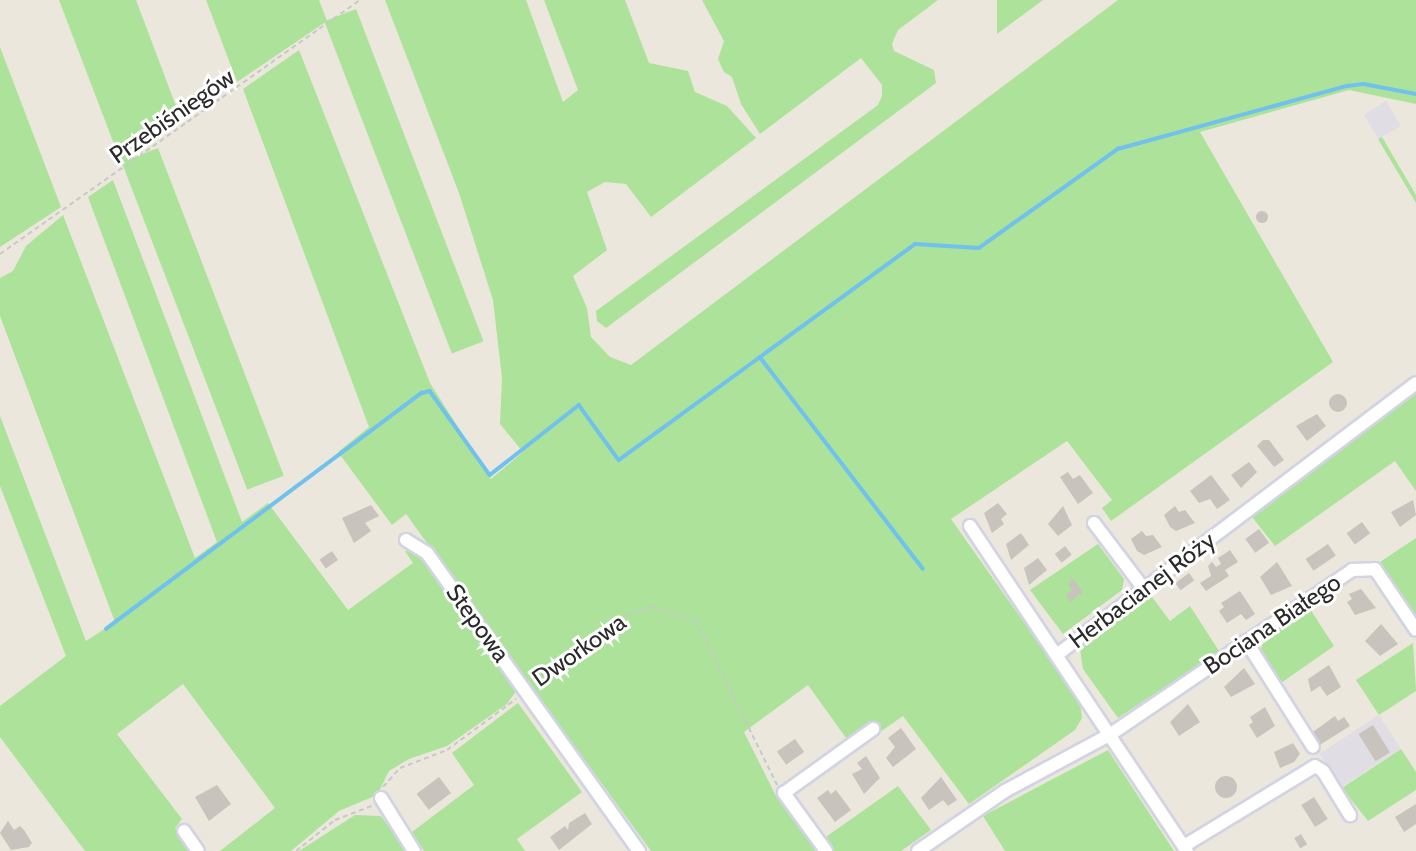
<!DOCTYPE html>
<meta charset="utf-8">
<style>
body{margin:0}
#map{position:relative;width:1416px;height:851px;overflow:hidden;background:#ece7dc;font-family:Cabin,sans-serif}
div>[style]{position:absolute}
.industrial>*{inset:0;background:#e0dde5;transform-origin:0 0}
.green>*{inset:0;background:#ace299;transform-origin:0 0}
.stream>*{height:3.5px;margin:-1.75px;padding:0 1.75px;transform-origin:1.75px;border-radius:1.75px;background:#70c1ed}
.building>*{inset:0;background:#c8c3bc;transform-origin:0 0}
.round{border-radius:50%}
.path>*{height:2px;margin-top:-1px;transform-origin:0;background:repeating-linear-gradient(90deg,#c8c8c8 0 5px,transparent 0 8.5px)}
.roads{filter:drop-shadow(2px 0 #d2d3e3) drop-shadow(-2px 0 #d2d3e3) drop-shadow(0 2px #d2d3e3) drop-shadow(0 -2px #d2d3e3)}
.minor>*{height:12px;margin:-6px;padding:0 6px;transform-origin:6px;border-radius:6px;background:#fff}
span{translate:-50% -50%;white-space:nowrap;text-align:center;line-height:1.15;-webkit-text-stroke:6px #fff;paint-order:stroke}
.street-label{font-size:24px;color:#2a2a2a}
</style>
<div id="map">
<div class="industrial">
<div style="left:1386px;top:101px;width:29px;height:26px;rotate:59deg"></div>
<div style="left:1379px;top:715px;width:40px;height:71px;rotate:57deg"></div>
</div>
<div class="green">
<div style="clip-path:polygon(59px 0,136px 0,182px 122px,122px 165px)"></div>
<div style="clip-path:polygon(206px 0,319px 0,327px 21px,237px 82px)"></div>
<div style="clip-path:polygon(385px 0,526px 0,563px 102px,578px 90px,544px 0,625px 0,649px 63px,688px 71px,695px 92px,727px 106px,756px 138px,651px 217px,626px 184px,605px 182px,587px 192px,607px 250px,573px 276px,587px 308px,591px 337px,610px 357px,631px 365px,1118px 0,1416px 0,1416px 104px,1349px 90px,1200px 132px,1333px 362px,1111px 521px,1102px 508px,1112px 500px,1067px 441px,951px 519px,1080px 702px,1082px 718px,1075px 730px,969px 804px,903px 716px,880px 732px,873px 725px,849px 742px,808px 685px,744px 732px,775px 794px,816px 851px,651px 851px,406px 514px,392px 525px,338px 452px,369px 427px,243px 89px,299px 50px,430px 383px,491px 479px,523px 452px,500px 424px,502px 378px,493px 300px,459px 193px)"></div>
<div style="clip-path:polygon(702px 0,938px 0,898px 30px,892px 44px,894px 51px,934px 70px,936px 83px,606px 328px,597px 321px,596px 311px,878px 105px,882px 96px,882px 85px,861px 58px,760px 134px,741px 104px,732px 77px,724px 72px,718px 59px,724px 41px)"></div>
<div style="clip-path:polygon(997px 0,1043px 0,997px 34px)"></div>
<div style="left:356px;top:9px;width:356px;height:34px;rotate:69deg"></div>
<div style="clip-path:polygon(0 47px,61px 207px,0 247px)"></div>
<div style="clip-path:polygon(1382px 137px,1416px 195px,1416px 203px,1378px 139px)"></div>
<div style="left:158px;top:148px;width:351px;height:39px;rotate:69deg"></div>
<div style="clip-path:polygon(113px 180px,242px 522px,268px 503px,348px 610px,413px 563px,405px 551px,419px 551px,519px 687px,507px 704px,447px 746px,409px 759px,389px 771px,377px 795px,339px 811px,291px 851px,220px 851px,275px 808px,183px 684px,117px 734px,182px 819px,175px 828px,192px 851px,85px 851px,0 737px,0 706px,66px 656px,0 486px,0 416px,86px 641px,115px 622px,0 316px,0 278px,13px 271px,26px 246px,63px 215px,195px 558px,217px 542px,88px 197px)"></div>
<div style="clip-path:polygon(1416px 393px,1416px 491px,1395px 461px,1275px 546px,1252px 517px)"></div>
<div style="clip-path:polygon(1416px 538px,1416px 617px,1380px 562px)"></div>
<div style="clip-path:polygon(1098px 544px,1124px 579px,1122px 590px,1063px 634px,1030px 590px)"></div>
<div style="clip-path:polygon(1149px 593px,1170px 621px,1190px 606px,1219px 651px,1118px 718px,1083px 669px,1080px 649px)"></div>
<div style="clip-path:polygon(1310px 609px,1334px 646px,1281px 683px,1260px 653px,1263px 642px)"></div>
<div style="clip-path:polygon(1413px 643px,1416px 691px,1379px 715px,1356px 680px)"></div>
<div style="clip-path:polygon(518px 703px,582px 792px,517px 839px,525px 851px,424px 851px,412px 832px,474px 785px,452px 753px)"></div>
<div style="clip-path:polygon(1401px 749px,1416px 772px,1416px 790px,1368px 821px,1342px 788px)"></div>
<div style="clip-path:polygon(1108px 750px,1174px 851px,1005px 851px,983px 816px)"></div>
<div style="clip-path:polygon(898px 786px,931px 830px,901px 851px,832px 851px,823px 839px)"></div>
<div style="clip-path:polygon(355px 815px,381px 816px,406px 851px,299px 851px)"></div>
</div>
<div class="stream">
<div style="left:760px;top:357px;width:267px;rotate:52.4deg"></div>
<div style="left:106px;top:629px;width:394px;rotate:-36.8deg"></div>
<div style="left:422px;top:393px;width:8px;rotate:-14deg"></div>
<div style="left:430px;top:391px;width:103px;rotate:54.5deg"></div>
<div style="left:490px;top:475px;width:113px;rotate:-38.2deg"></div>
<div style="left:579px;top:405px;width:68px;rotate:54deg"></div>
<div style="left:619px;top:460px;width:366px;rotate:-36.1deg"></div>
<div style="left:915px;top:244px;width:64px;rotate:3.6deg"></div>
<div style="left:979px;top:248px;width:171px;rotate:-35.5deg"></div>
<div style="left:1118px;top:149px;width:238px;rotate:-15.4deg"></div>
<div style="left:1347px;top:86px;width:17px;rotate:-7deg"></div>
<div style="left:1364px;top:84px;width:53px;rotate:10.9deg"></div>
</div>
<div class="building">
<div class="round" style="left:1256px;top:211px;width:12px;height:12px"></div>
<div class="round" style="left:1329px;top:394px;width:18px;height:18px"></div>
<div style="clip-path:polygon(1317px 414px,1326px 426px,1307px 441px,1296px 426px)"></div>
<div style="clip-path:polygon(1263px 440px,1269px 440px,1284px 460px,1274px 467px,1257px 446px)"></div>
<div style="clip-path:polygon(1249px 462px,1257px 472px,1241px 488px,1231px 475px)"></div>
<div style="clip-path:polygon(1068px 472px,1073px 479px,1080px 475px,1093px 493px,1078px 504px,1060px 477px)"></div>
<div style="clip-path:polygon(1211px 475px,1230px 500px,1217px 509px,1210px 499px,1199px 503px,1190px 491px)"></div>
<div style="clip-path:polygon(1413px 500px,1416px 515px,1400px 527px,1391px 512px)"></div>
<div style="clip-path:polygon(998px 503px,1007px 514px,1001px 519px,1004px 524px,992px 533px,984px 513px)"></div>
<div style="clip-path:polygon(371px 505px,379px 516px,365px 523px,371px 531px,354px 543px,342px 518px)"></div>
<div style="clip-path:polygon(1063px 506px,1072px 525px,1058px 536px,1048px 524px)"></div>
<div style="clip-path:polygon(1175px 506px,1179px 512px,1185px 510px,1195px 523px,1176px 531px,1170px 527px,1164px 515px)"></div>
<div style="left:1362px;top:522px;width:14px;height:19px;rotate:54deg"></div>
<div style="left:1259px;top:529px;width:17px;height:17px;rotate:54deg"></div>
<div style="clip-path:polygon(1142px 531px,1146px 536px,1153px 535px,1162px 547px,1144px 555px,1137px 551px,1131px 539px)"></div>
<div style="clip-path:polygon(1021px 533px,1029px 545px,1011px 560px,1006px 544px)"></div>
<div style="left:1328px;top:544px;width:14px;height:27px;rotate:56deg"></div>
<div style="left:1065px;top:546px;width:11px;height:13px;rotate:52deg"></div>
<div style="clip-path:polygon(1230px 550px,1238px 562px,1225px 570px,1229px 576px,1206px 591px,1200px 583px,1211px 576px,1208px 566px,1212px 562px,1216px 567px,1221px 564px,1218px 558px)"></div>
<div style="left:332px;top:551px;width:11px;height:15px;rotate:56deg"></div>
<div style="clip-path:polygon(1038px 558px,1047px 570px,1029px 585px,1024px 568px)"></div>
<div style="clip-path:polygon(1277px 562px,1292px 586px,1271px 595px,1260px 577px)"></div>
<div style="left:1189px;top:573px;width:9px;height:17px;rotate:54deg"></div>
<div style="clip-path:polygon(1073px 579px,1083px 592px,1070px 602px,1066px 595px,1072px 590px,1068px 583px)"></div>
<div style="clip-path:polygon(1361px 589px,1376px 608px,1355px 615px,1347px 602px,1352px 599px,1349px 594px)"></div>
<div style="clip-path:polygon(1240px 591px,1255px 614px,1246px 620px,1241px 614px,1227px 623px,1219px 611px,1224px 607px,1221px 603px)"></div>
<div style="clip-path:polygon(1381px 624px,1398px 644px,1380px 656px,1365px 641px)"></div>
<div style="clip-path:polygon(1329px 665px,1341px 687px,1327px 696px,1320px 686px,1311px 692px,1308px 679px)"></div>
<div style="clip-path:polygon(1244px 668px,1255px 684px,1231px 697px,1224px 687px)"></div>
<div style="clip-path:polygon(1188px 704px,1200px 722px,1179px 736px,1170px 722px)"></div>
<div style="clip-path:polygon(1265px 707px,1275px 726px,1257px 738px,1249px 725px,1253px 722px,1250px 717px)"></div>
<div style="clip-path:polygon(1335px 716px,1338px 721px,1344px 717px,1350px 726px,1318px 746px,1310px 734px)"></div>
<div style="left:1373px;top:725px;width:32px;height:17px;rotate:58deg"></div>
<div style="clip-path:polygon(901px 728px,916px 749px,893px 767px,886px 758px,895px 747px,888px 738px)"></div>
<div style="left:795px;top:739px;width:16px;height:22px;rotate:55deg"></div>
<div style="clip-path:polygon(1293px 743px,1300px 754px,1294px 762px,1280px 768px,1274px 752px)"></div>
<div style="clip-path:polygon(866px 756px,880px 778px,864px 794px,852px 774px,862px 769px,857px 763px)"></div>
<div class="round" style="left:1215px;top:776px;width:22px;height:22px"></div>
<div style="left:439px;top:777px;width:20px;height:28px;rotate:53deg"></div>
<div style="clip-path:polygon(941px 777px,957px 800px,948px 806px,943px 800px,929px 810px,921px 798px)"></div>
<div style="clip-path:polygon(217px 785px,231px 804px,209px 821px,195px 797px)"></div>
<div style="clip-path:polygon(828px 790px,831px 794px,836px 790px,851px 810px,835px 822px,817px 798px)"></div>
<div style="left:1314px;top:797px;width:26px;height:15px;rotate:58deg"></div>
<div style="clip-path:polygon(1416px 804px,1416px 824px,1404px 832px,1395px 817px)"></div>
<div style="clip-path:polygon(585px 813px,592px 824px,559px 850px,550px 837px,565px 826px,568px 830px,569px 823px)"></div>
<div style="clip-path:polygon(8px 821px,14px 830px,20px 826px,24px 830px,32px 843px,29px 847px,11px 850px,0 833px)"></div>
<div style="left:1301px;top:834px;width:12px;height:8px;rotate:59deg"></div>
</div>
<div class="path">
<div style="left:0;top:254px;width:441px;rotate:-35.2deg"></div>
<div style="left:532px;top:682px;width:107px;rotate:-36.2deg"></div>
<div style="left:618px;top:619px;width:25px;rotate:-23deg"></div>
<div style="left:641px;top:609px;width:12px;rotate:-9deg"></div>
<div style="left:653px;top:607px;width:45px;rotate:18deg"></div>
<div style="left:696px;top:621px;width:183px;rotate:63.7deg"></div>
<div style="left:383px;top:787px;width:25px;rotate:-48deg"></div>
<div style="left:400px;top:768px;width:50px;rotate:-21deg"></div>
<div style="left:447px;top:750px;width:86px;rotate:-36.5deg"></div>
<div style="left:296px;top:851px;width:50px;rotate:-38.5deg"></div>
<div style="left:335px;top:820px;width:40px;rotate:-21deg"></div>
</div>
<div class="roads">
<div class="minor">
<div style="left:1094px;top:523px;width:83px;rotate:52.9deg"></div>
<div style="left:970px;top:526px;width:391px;rotate:56.3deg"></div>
<div style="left:406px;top:540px;width:25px;rotate:32deg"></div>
<div style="left:427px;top:553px;width:366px;rotate:54.6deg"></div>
<div style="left:1246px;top:641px;width:125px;rotate:57.7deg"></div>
<div style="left:1058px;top:654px;width:449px;rotate:-37.1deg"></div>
<div style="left:381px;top:798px;width:62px;rotate:58.1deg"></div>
<div style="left:184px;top:831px;width:24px;rotate:55deg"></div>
<div style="left:1184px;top:846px;width:153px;rotate:-31.4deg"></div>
<div style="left:1315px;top:766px;width:9px;rotate:32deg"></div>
<div style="left:1323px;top:771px;width:52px;rotate:58.5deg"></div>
<div style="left:826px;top:851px;width:72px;rotate:-125.9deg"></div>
<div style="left:784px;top:793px;width:110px;rotate:-35.7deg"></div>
<div style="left:918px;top:851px;width:106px;rotate:-34.6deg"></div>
<div style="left:1005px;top:791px;width:120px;rotate:-28.3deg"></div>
<div style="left:1111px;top:734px;width:292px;rotate:-34.2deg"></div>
<div style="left:1352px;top:570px;width:23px;rotate:-2deg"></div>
<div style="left:1375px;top:569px;width:73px;rotate:56.1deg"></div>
</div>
</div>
<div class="street-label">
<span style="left:172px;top:116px;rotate:-35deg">Przebiśniegów</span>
<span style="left:1142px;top:590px;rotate:-37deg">Herbacianej Róży</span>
<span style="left:478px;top:623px;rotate:54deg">Stepowa</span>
<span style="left:1272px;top:624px;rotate:-34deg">Bociana Białego</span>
<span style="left:579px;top:650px;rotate:-35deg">Dworkowa</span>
</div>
</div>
